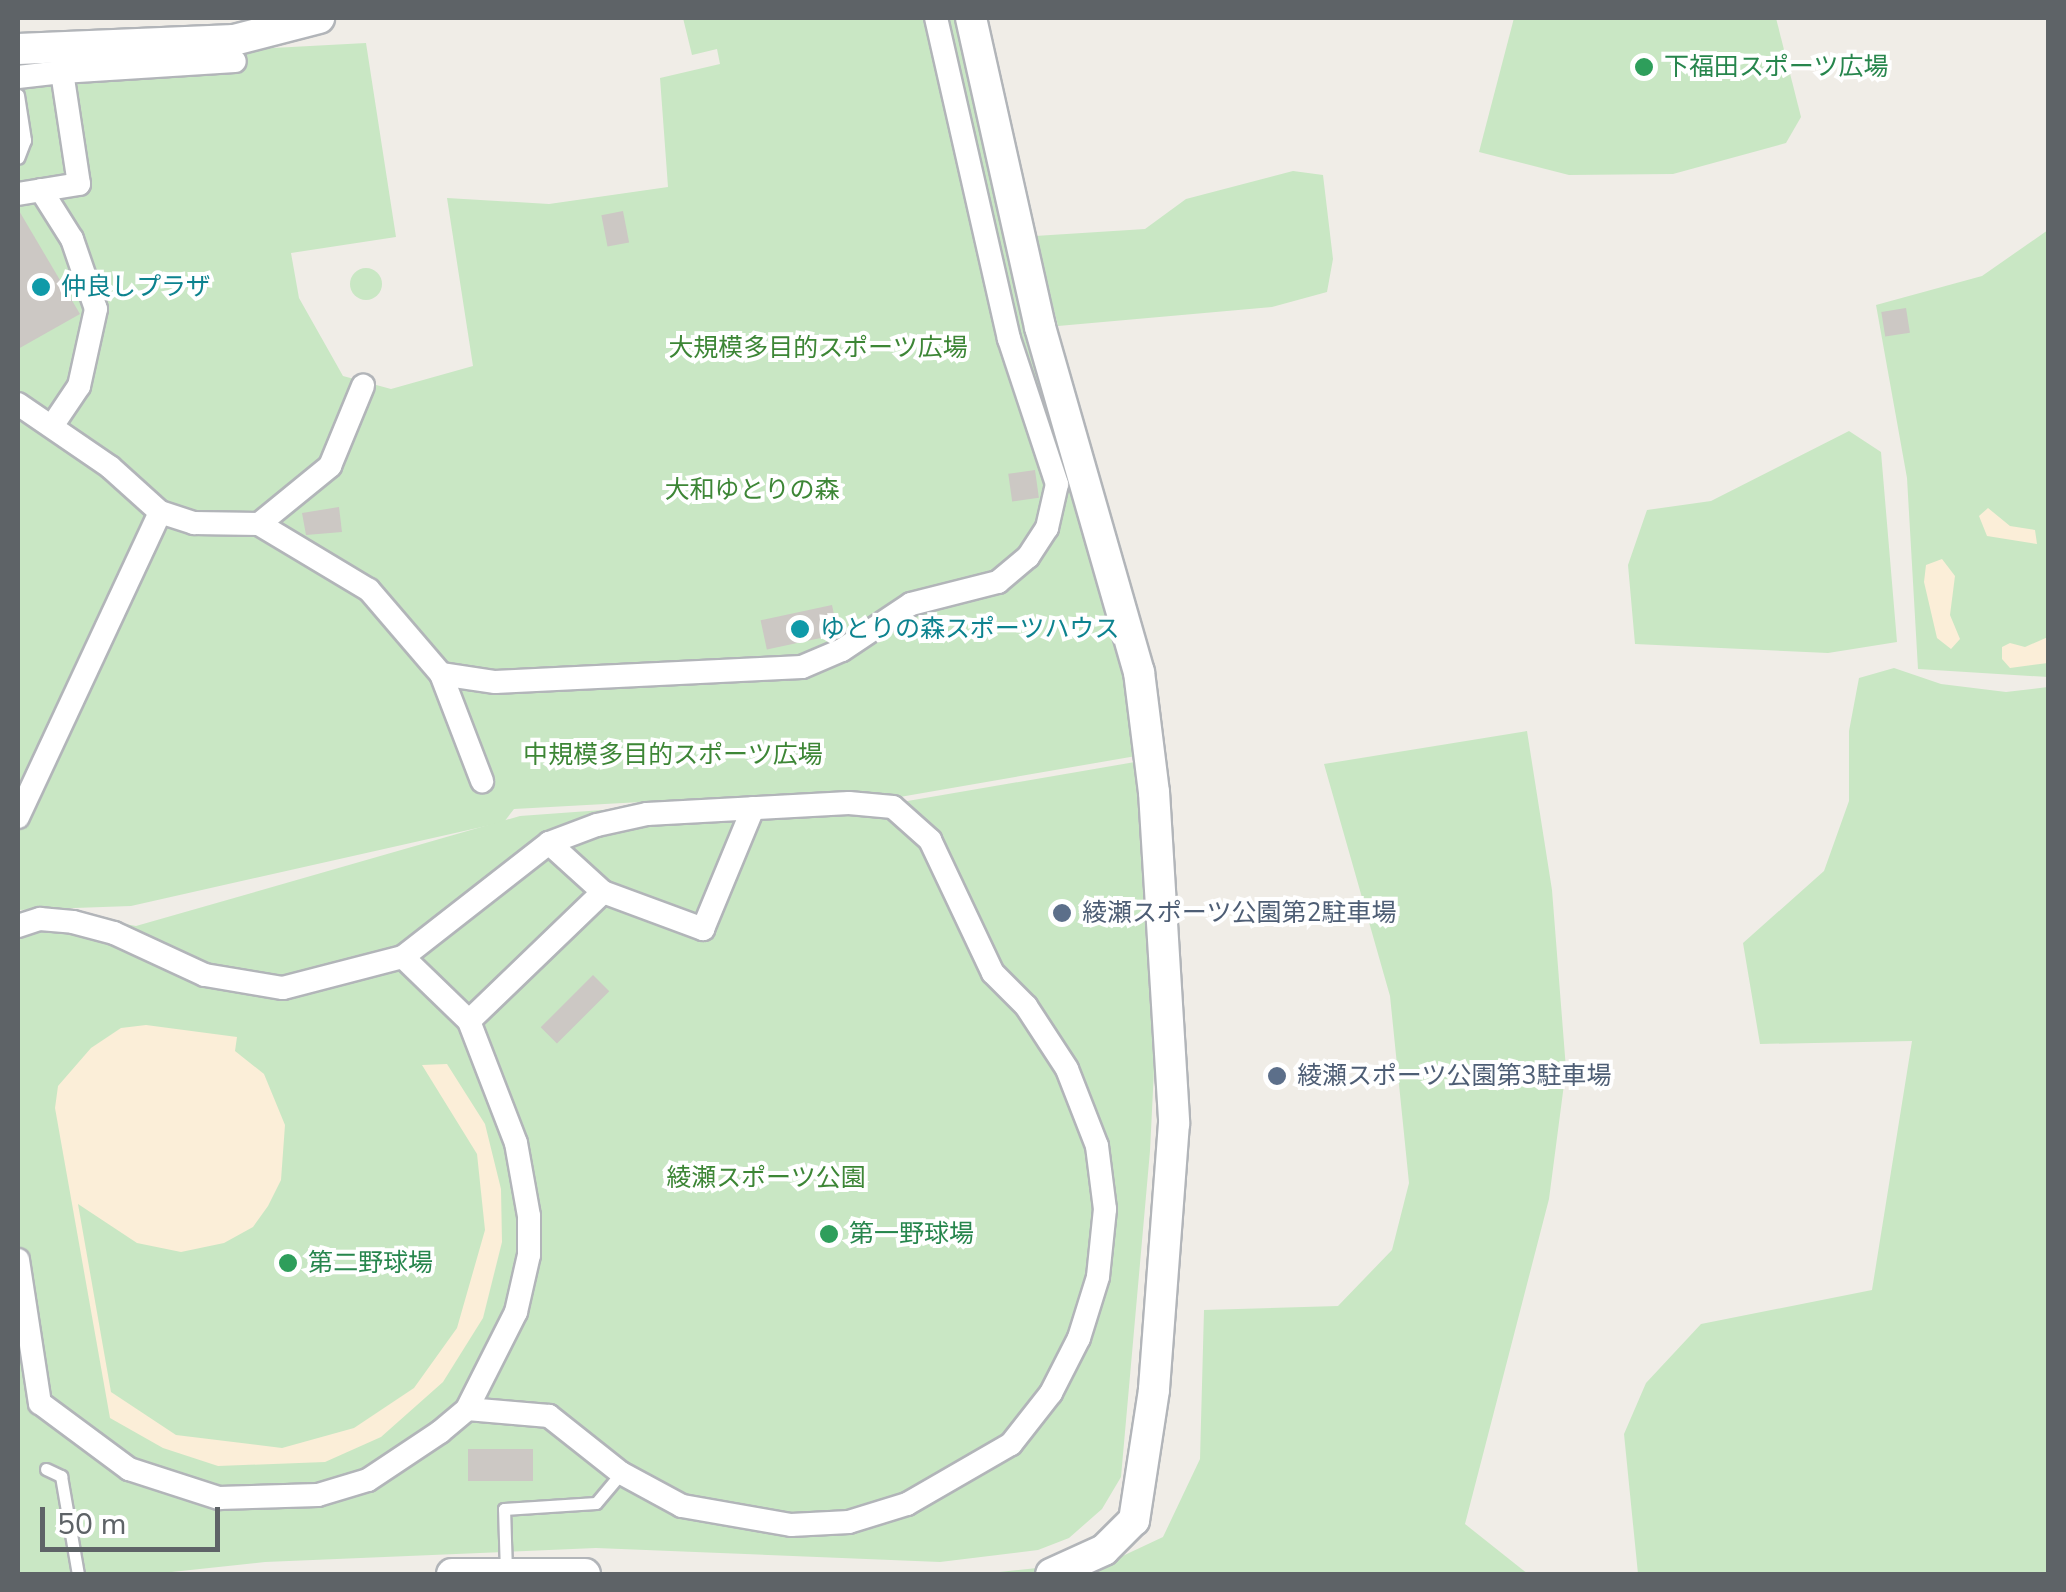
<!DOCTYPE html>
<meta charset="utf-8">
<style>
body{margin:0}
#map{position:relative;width:2066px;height:1592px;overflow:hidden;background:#f0ede7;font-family:"Nunito Sans","Noto Sans JP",sans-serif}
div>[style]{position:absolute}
.green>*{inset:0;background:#c9e7c4}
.round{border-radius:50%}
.sand>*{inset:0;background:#fbeed8}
.building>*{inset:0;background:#ccc8c4;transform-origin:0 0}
.roads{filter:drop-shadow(2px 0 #b2b5b9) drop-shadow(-2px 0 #b2b5b9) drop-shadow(0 2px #b2b5b9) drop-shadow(0 -2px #b2b5b9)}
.lane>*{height:11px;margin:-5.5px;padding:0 5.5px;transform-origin:5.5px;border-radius:5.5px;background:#fff}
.street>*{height:22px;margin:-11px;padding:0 11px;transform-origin:11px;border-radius:11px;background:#fff}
.secondary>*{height:30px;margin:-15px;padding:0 15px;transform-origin:15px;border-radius:15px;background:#fff}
.dots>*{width:28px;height:28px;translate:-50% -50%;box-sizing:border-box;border:5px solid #fff;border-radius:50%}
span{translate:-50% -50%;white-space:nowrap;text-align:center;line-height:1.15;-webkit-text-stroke:8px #fff;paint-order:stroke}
.leisure-label{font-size:25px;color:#27864d}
.left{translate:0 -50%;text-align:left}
.culture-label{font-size:25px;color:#0d838f}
.park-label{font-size:25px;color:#3d8636}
.service-label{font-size:25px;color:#4e5e75}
.frame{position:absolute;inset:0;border:20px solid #5e6367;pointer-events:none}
.scale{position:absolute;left:40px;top:1507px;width:180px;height:45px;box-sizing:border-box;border:5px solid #5e6367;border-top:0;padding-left:12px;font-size:30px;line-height:35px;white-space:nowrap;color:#5e6367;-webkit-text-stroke:8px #fff;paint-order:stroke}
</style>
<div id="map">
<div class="green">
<div style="clip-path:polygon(683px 18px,958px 18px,1043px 401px,1111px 599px,1131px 693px,1136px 756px,894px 798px,841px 791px,514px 809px,504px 822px,131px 906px,18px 910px,18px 62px,366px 43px,396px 237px,291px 253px,299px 298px,343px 376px,391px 389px,473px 366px,447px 198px,549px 204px,668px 187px,660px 78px,720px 64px,717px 49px,692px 55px)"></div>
<div style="clip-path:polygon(1514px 18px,1776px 18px,1801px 117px,1786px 143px,1673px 174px,1569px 175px,1479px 152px)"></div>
<div style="clip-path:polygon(1293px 171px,1323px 175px,1333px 259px,1327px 292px,1272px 307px,1058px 326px,1035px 236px,1145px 229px,1186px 199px)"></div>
<div style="clip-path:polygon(2048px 230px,2048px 677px,1918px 669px,1907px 478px,1876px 305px,1982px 276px)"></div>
<div class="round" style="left:350px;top:268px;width:32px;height:32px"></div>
<div style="clip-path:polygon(1849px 431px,1881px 452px,1897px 642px,1828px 653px,1635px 644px,1628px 565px,1647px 510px,1711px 501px)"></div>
<div style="clip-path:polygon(1894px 668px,1941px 684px,2006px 692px,2048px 687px,2048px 1574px,1638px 1574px,1624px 1434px,1646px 1383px,1701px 1324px,1872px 1290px,1912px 1041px,1760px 1044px,1743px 943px,1824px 871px,1849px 801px,1849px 731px,1859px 678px)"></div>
<div style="clip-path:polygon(1527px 731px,1552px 890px,1566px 1069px,1549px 1199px,1465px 1524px,1528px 1574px,981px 1574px,1114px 1560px,1163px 1537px,1200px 1459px,1204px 1310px,1338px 1306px,1392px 1250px,1409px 1183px,1390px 996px,1324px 764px)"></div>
<div style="clip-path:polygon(1135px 762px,1154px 1070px,1150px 1151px,1121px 1477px,1102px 1509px,1069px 1538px,1038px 1550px,940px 1562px,596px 1548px,265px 1562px,153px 1574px,18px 1574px,18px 916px,44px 909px,136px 926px,520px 816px,838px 793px,896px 803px)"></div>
</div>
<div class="sand">
<div style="clip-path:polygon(1988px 508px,2010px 526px,2035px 530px,2037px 544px,1987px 536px,1979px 516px)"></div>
<div style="clip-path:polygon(1942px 559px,1955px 576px,1950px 615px,1960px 639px,1951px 649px,1937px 638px,1924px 582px,1926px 565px)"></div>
<div style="clip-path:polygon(2048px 637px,2048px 663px,2010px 668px,2002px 659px,2002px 647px,2010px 643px,2025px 647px)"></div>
<div style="clip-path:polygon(146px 1025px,237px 1037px,235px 1051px,264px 1074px,285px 1125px,281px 1180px,268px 1206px,253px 1227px,224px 1243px,181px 1252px,137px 1243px,78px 1204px,111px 1392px,176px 1435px,282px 1448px,354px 1428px,414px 1388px,457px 1328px,485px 1230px,477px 1154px,422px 1065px,447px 1064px,485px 1124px,501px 1189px,502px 1242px,483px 1318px,443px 1382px,381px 1437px,325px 1462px,218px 1466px,163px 1448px,110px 1418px,55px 1108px,58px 1086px,91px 1048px,121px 1028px)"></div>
</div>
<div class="building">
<div style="clip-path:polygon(18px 209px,80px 314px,18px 349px)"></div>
<div style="left:623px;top:211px;width:32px;height:22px;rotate:79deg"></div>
<div style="left:1906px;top:308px;width:25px;height:25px;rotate:81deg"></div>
<div style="left:1035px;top:470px;width:28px;height:27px;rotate:82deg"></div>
<div style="clip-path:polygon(339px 507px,342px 532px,306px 535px,302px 513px)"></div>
<div style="left:832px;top:605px;width:30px;height:73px;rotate:78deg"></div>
<div style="left:593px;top:975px;width:23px;height:74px;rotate:45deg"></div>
<div style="left:533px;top:1449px;width:32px;height:65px;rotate:90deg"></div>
</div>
<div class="roads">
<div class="lane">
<div style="left:18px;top:95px;width:46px;rotate:81.2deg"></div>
<div style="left:25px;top:140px;width:19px;rotate:111deg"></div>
<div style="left:46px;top:1469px;width:17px;rotate:25deg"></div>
<div style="left:61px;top:1476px;width:99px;rotate:80.2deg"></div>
<div style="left:506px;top:1572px;width:63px;rotate:-91.8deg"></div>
<div style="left:504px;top:1509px;width:92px;rotate:-3.7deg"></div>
<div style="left:596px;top:1503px;width:39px;rotate:-50deg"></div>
</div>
<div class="street">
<div style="left:62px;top:72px;width:173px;rotate:-3.6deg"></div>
<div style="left:18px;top:77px;width:44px;rotate:-6.5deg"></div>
<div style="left:62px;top:72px;width:113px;rotate:81.4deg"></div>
<div style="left:79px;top:184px;width:62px;rotate:170.7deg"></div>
<div style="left:41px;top:190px;width:58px;rotate:57.7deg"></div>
<div style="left:72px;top:239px;width:74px;rotate:71.1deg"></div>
<div style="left:96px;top:309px;width:79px;rotate:102.4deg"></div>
<div style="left:79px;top:386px;width:48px;rotate:124deg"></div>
<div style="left:18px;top:404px;width:112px;rotate:34.4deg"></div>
<div style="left:110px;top:467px;width:67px;rotate:42deg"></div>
<div style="left:160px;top:512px;width:36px;rotate:18deg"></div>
<div style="left:194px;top:523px;width:65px;rotate:0.9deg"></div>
<div style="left:259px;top:524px;width:128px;rotate:31deg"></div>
<div style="left:369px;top:590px;width:111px;rotate:49.4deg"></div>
<div style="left:441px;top:674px;width:115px;rotate:69deg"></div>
<div style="left:259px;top:524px;width:92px;rotate:-39.2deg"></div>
<div style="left:330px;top:466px;width:87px;rotate:-67.6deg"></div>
<div style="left:441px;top:674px;width:55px;rotate:8.4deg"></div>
<div style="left:495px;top:682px;width:307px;rotate:-2.8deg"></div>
<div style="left:802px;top:667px;width:43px;rotate:-23deg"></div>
<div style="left:842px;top:650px;width:83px;rotate:-33.7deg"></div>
<div style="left:911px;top:604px;width:90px;rotate:-14.2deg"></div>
<div style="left:998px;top:582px;width:39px;rotate:-40deg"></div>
<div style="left:1028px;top:557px;width:35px;rotate:-57deg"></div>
<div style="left:1047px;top:528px;width:45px;rotate:-77.2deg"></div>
<div style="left:1057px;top:484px;width:153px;rotate:-108.3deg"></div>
<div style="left:1009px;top:339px;width:329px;rotate:-102.8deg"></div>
<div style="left:18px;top:817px;width:336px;rotate:-65deg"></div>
<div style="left:549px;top:843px;width:73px;rotate:42.2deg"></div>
<div style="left:603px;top:892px;width:107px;rotate:20.3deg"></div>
<div style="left:703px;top:929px;width:131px;rotate:-67.5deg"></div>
<div style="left:18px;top:926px;width:23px;rotate:-18deg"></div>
<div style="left:40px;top:919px;width:33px;rotate:5deg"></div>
<div style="left:73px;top:922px;width:42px;rotate:15deg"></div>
<div style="left:114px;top:933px;width:100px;rotate:24.8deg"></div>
<div style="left:205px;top:975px;width:79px;rotate:9.5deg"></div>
<div style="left:283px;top:988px;width:124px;rotate:-14.5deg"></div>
<div style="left:403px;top:957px;width:185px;rotate:-38deg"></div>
<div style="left:549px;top:843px;width:51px;rotate:-20.6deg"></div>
<div style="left:597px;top:825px;width:51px;rotate:-12.4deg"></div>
<div style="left:647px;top:814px;width:202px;rotate:-3.1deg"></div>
<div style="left:849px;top:803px;width:44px;rotate:5.2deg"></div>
<div style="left:893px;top:807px;width:50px;rotate:41.7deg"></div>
<div style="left:930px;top:840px;width:147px;rotate:64.7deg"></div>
<div style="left:993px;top:973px;width:47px;rotate:45deg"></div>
<div style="left:1026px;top:1006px;width:75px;rotate:56.9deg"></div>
<div style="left:1067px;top:1069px;width:83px;rotate:68.7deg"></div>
<div style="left:1097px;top:1146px;width:64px;rotate:82.8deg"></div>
<div style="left:1105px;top:1209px;width:68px;rotate:95.9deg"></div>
<div style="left:1098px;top:1277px;width:64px;rotate:107.3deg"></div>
<div style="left:1079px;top:1338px;width:62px;rotate:117deg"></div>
<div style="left:1051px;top:1393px;width:65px;rotate:128.1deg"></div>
<div style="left:1011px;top:1444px;width:120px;rotate:150deg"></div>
<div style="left:907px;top:1504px;width:61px;rotate:162.8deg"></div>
<div style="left:849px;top:1522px;width:58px;rotate:177deg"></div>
<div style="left:791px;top:1525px;width:111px;rotate:-170.1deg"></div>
<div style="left:682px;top:1506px;width:69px;rotate:-151.6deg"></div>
<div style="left:621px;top:1473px;width:92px;rotate:-141.6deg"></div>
<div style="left:549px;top:1416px;width:82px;rotate:-175.1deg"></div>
<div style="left:469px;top:1021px;width:186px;rotate:-43.9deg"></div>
<div style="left:18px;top:1260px;width:145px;rotate:81.3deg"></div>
<div style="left:40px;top:1403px;width:111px;rotate:36.6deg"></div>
<div style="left:129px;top:1469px;width:95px;rotate:17.9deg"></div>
<div style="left:219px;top:1498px;width:99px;rotate:-1.7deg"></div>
<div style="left:318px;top:1495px;width:52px;rotate:-16.7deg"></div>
<div style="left:368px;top:1480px;width:87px;rotate:-33.7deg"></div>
<div style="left:440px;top:1432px;width:35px;rotate:-40deg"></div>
<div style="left:467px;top:1409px;width:109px;rotate:-63.2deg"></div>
<div style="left:516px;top:1312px;width:58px;rotate:-77.2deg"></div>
<div style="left:529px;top:1255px;width:39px;rotate:-90deg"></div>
<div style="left:529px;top:1216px;width:74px;rotate:-100.1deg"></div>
<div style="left:516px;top:1143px;width:131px;rotate:-111.1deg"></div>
<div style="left:469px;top:1021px;width:92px;rotate:-135.9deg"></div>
</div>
<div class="secondary">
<div style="left:971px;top:18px;width:317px;rotate:77.4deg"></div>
<div style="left:1040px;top:327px;width:359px;rotate:74deg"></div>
<div style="left:1139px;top:672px;width:121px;rotate:82.9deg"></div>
<div style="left:1154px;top:792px;width:332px;rotate:86.5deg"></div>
<div style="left:1174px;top:1123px;width:268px;rotate:94.3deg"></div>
<div style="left:1154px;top:1390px;width:132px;rotate:98.7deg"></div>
<div style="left:1134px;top:1520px;width:42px;rotate:135deg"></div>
<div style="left:1104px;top:1550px;width:58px;rotate:155.6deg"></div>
<div style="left:18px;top:49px;width:216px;rotate:-2.4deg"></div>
<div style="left:234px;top:40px;width:88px;rotate:-14.5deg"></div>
<div style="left:452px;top:1574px;width:133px"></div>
</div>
</div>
<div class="dots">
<div style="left:1644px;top:67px;background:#2e9e5b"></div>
<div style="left:41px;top:287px;background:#0f9aa8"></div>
<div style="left:800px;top:629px;background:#0f9aa8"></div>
<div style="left:1062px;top:913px;background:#5c6f8a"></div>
<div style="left:1277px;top:1076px;background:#5c6f8a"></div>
<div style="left:829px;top:1234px;background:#2e9e5b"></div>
<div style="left:288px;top:1263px;background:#2e9e5b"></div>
</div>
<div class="leisure-label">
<span class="left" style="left:1664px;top:67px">下福田スポーツ広場</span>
<span class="left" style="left:849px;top:1234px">第一野球場</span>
<span class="left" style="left:308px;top:1263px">第二野球場</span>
</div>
<div class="culture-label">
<span class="left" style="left:61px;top:287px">仲良しプラザ</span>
<span class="left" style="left:820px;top:629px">ゆとりの森スポーツハウス</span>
</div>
<div class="park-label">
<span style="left:818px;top:348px">大規模多目的スポーツ広場</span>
<span style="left:752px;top:490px">大和ゆとりの森</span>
<span style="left:673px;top:755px">中規模多目的スポーツ広場</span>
<span style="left:766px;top:1178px">綾瀬スポーツ公園</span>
</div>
<div class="service-label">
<span class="left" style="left:1082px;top:913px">綾瀬スポーツ公園第2駐車場</span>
<span class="left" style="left:1297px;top:1076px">綾瀬スポーツ公園第3駐車場</span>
</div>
<div class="frame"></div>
<div class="scale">50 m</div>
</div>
